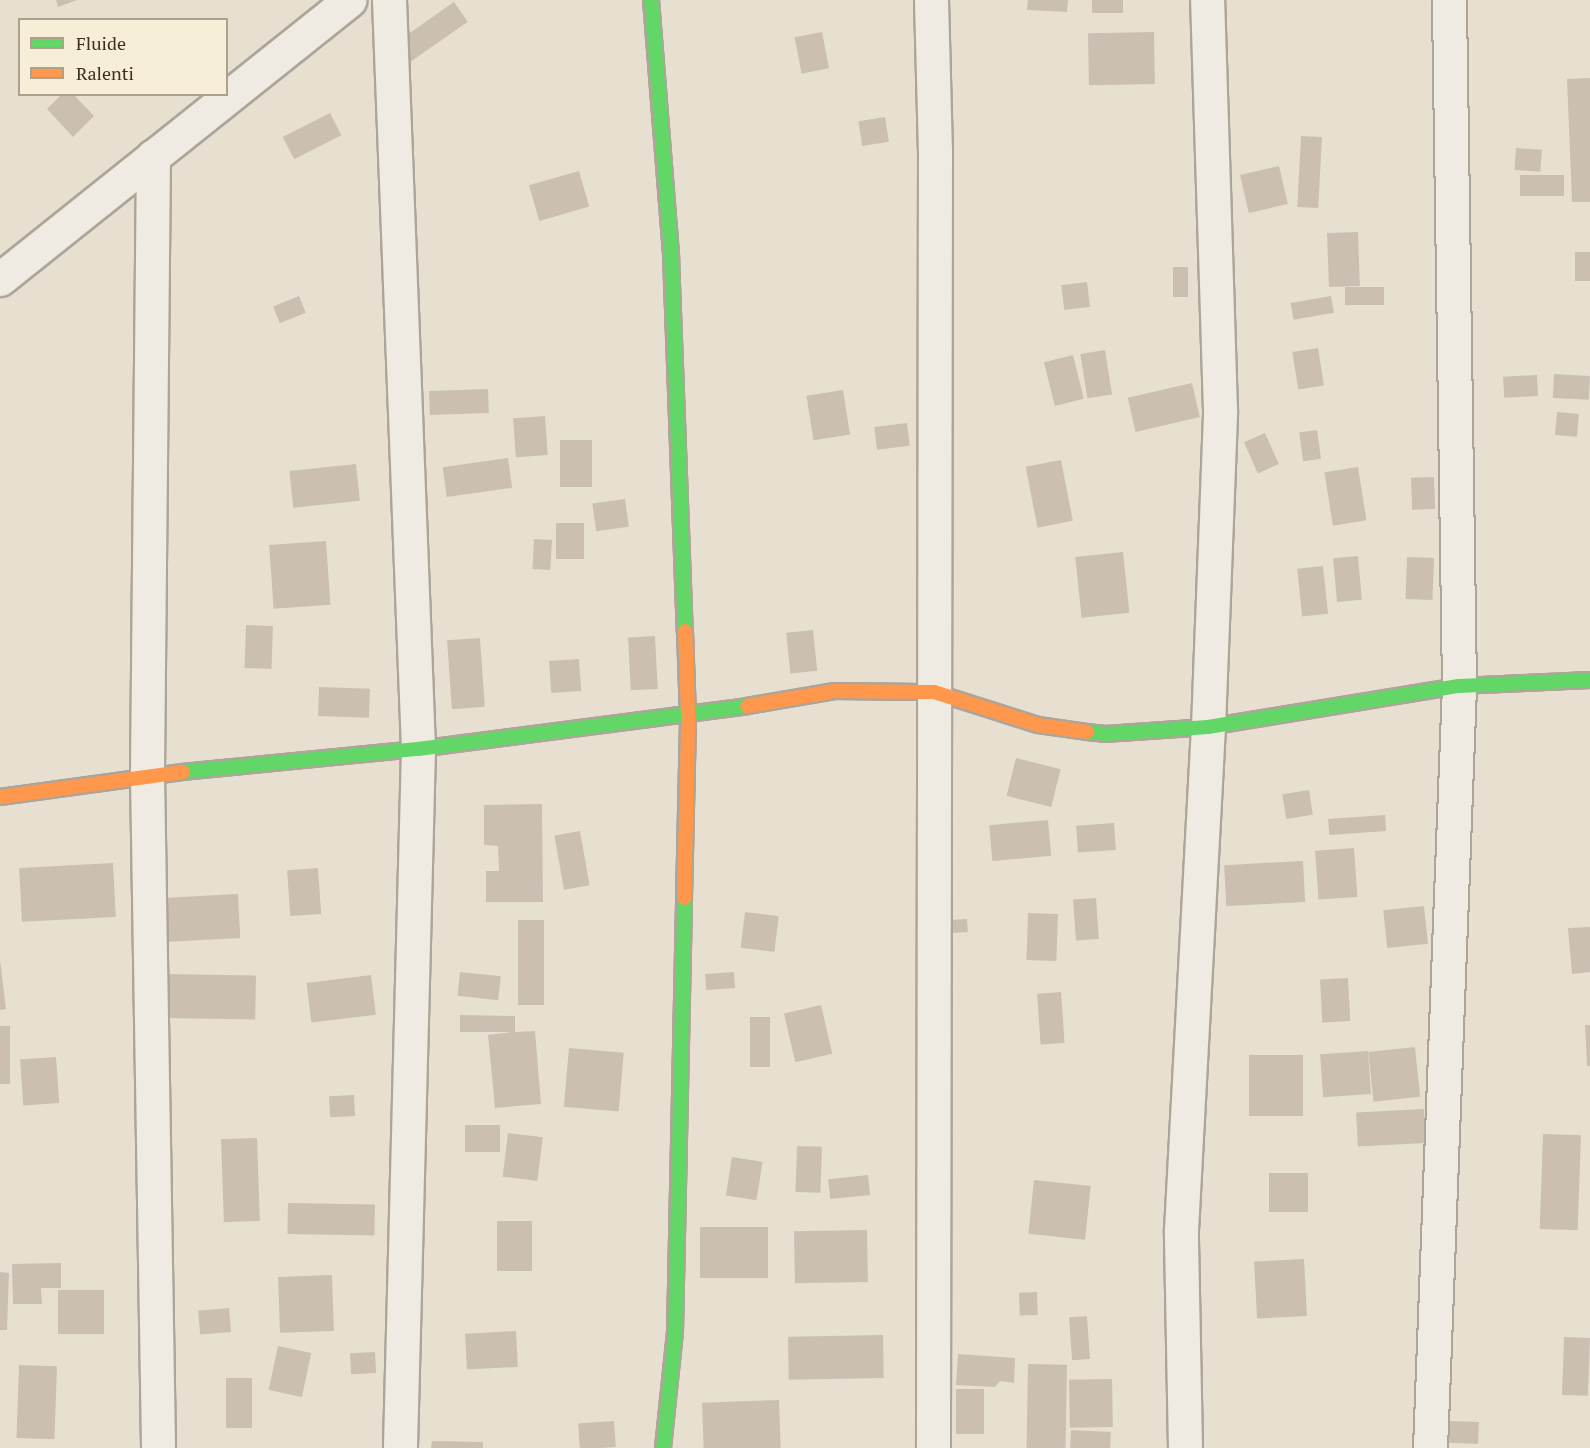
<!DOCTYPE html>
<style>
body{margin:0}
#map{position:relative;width:1590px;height:1448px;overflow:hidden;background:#e7e0d1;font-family:"PT Serif",serif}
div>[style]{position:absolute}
.building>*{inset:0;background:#cbbfb2;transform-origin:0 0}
.roads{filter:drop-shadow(2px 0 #ada599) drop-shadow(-2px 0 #ada599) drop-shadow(0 2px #ada599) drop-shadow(0 -2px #ada599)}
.street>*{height:33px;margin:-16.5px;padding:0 16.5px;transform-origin:16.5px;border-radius:16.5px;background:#efebe3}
.fast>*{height:14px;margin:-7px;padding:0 7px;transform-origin:7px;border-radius:7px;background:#63d668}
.slow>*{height:14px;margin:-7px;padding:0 7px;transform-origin:7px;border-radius:7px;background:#ff974d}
span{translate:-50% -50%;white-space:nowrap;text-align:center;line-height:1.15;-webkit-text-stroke:5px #f7eed8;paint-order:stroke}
.legend{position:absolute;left:18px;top:18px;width:210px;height:78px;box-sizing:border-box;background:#f7eed8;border:2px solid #ada18e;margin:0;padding:8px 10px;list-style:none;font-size:18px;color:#3d2e20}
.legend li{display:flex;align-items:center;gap:12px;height:30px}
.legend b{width:30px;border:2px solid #ada18e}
</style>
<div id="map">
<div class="building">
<div style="clip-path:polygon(56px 0,77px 0,58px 7px)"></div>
<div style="clip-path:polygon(1028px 0,1068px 0,1067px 12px,1027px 10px)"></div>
<div style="left:1092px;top:0;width:31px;height:13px"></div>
<div style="left:454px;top:2px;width:24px;height:76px;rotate:55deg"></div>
<div style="left:822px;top:32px;width:37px;height:28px;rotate:79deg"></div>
<div style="left:1154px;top:32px;width:52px;height:66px;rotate:89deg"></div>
<div style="clip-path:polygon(1590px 78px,1590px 202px,1572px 202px,1567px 79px)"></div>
<div style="clip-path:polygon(62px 94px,73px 94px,94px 116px,73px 137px,47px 109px)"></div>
<div style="left:330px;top:113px;width:25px;height:53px;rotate:63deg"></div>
<div style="left:885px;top:117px;width:25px;height:27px;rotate:81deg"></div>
<div style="left:1301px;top:136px;width:21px;height:71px;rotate:3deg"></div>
<div style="left:1516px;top:148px;width:26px;height:22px;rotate:4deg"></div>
<div style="left:1279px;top:166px;width:39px;height:40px;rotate:77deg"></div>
<div style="left:579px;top:171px;width:37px;height:52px;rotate:74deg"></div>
<div style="left:1564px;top:175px;width:21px;height:44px;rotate:90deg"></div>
<div style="left:1358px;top:232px;width:54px;height:31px;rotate:88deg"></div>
<div style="left:1575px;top:252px;width:15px;height:29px"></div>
<div style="left:1173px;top:267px;width:15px;height:30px"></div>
<div style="left:1087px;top:282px;width:25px;height:26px;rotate:83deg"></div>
<div style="left:1384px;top:287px;width:18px;height:39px;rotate:90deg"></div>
<div style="left:299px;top:296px;width:18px;height:28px;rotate:68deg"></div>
<div style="left:1331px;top:296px;width:17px;height:41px;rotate:80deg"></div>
<div style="left:1318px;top:348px;width:38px;height:26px;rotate:81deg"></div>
<div style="left:1105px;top:350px;width:45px;height:25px;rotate:81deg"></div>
<div style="left:1073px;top:355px;width:45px;height:30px;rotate:76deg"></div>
<div style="left:1554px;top:374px;width:36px;height:24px;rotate:3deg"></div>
<div style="left:1537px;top:375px;width:21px;height:34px;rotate:87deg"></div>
<div style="left:1192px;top:383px;width:35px;height:66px;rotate:77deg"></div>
<div style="left:488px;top:389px;width:24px;height:59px;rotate:88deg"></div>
<div style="left:843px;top:390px;width:45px;height:37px;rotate:81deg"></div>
<div style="left:1557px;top:412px;width:22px;height:23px;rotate:5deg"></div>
<div style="left:545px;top:416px;width:39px;height:32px;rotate:86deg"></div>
<div style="left:907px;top:423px;width:23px;height:33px;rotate:83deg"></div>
<div style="left:1317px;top:430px;width:29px;height:18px;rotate:82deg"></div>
<div style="left:1265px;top:433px;width:34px;height:23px;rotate:66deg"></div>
<div style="left:592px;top:440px;width:47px;height:32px;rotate:90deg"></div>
<div style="left:508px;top:458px;width:30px;height:66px;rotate:82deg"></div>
<div style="left:1061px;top:460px;width:62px;height:36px;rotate:79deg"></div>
<div style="left:356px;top:464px;width:37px;height:67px;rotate:84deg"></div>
<div style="left:1358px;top:467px;width:54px;height:34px;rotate:81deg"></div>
<div style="left:1434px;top:477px;width:32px;height:23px;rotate:88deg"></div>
<div style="left:625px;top:499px;width:28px;height:33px;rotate:82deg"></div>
<div style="left:556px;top:523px;width:28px;height:36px"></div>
<div style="left:534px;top:539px;width:18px;height:30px;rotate:3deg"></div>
<div style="left:326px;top:541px;width:64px;height:57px;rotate:86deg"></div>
<div style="left:1123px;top:552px;width:61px;height:48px;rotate:84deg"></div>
<div style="left:1358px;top:556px;width:44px;height:25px;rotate:85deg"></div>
<div style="left:1407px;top:557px;width:27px;height:42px;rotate:2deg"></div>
<div style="left:1323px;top:566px;width:48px;height:26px;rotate:84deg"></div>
<div style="left:246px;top:625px;width:27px;height:43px;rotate:2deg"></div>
<div style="left:813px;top:630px;width:41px;height:27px;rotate:84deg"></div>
<div style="left:655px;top:636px;width:53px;height:27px;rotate:87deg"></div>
<div style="left:480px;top:638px;width:69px;height:33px;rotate:86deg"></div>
<div style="left:579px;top:659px;width:32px;height:30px;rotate:86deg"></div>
<div style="left:319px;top:687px;width:51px;height:29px;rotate:2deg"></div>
<div style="left:1016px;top:758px;width:46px;height:39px;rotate:14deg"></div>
<div style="left:1309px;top:790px;width:25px;height:27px;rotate:81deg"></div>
<div style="clip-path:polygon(542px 804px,543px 902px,486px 902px,486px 871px,499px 871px,498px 846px,484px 845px,484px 805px)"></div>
<div style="left:1385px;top:815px;width:16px;height:57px;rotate:86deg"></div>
<div style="left:1048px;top:820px;width:36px;height:59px;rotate:85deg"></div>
<div style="left:1114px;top:823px;width:27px;height:38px;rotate:86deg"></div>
<div style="left:580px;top:831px;width:55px;height:26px;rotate:80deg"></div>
<div style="left:1354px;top:848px;width:49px;height:39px;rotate:86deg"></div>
<div style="left:1303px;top:861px;width:41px;height:79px;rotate:87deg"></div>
<div style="left:113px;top:863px;width:54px;height:94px;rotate:87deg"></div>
<div style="left:318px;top:868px;width:46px;height:31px;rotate:86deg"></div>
<div style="left:238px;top:894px;width:44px;height:72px;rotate:87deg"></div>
<div style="left:1096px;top:898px;width:41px;height:23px;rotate:86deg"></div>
<div style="left:1424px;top:906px;width:38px;height:41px;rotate:84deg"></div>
<div style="left:745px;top:912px;width:34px;height:36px;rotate:7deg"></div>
<div style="left:1028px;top:913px;width:30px;height:47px;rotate:2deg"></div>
<div style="left:967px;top:919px;width:13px;height:16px;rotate:86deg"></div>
<div style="left:518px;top:920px;width:26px;height:85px"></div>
<div style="clip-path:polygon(1590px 927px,1590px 972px,1572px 974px,1568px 928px)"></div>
<div style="clip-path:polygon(0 960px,6px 1009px,0 1010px)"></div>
<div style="left:460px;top:972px;width:41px;height:24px;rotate:6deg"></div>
<div style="left:734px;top:972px;width:16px;height:29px;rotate:86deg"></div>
<div style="left:164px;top:974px;width:92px;height:44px;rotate:1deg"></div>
<div style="left:371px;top:975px;width:40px;height:65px;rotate:83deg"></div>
<div style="left:1348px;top:978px;width:43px;height:28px;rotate:87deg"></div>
<div style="left:1061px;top:992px;width:51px;height:24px;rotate:86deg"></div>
<div style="left:821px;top:1005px;width:50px;height:38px;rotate:77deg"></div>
<div style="clip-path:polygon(460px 1015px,515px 1016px,515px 1032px,535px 1031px,541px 1104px,495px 1108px,488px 1035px,511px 1032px,460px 1032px)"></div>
<div style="left:750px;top:1017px;width:20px;height:50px"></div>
<div style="clip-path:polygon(1585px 1025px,1590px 1025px,1590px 1066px,1587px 1066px)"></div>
<div style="left:0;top:1026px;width:10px;height:58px"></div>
<div style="left:1415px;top:1047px;width:50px;height:47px;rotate:84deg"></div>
<div style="left:569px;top:1048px;width:55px;height:59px;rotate:5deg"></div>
<div style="left:1368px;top:1051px;width:43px;height:48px;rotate:86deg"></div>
<div style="left:1249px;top:1055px;width:54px;height:61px"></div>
<div style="left:56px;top:1057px;width:46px;height:36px;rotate:86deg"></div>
<div style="left:354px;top:1095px;width:21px;height:25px;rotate:87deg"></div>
<div style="left:1424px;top:1109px;width:34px;height:68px;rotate:87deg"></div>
<div style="left:465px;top:1125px;width:35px;height:27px"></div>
<div style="left:508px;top:1133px;width:35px;height:44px;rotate:7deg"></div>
<div style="left:1543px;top:1134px;width:38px;height:95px;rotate:2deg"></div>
<div style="left:257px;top:1138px;width:83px;height:36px;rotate:88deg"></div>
<div style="left:797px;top:1146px;width:25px;height:46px;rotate:2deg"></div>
<div style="left:732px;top:1157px;width:31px;height:39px;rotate:9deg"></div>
<div style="left:1269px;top:1173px;width:39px;height:39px"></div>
<div style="left:868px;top:1175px;width:20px;height:40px;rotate:84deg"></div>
<div style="left:1034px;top:1180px;width:57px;height:54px;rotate:6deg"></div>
<div style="left:288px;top:1203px;width:87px;height:31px;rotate:1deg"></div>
<div style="left:497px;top:1221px;width:35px;height:50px"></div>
<div style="left:700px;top:1227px;width:68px;height:51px"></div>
<div style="left:867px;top:1230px;width:52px;height:73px;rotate:89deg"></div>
<div style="left:1304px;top:1259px;width:57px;height:50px;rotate:87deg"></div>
<div style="clip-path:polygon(61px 1263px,61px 1288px,41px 1288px,42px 1304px,13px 1304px,12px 1264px)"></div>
<div style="clip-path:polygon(0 1272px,9px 1273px,7px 1330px,0 1330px)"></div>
<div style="left:332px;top:1275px;width:56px;height:54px;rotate:88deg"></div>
<div style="left:58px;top:1290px;width:46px;height:44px"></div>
<div style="left:1037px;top:1292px;width:23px;height:18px;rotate:88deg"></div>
<div style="left:229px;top:1308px;width:24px;height:31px;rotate:85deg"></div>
<div style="left:1087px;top:1316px;width:43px;height:18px;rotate:86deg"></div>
<div style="left:516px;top:1331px;width:36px;height:51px;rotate:87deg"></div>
<div style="left:883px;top:1335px;width:43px;height:95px;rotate:89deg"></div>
<div style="left:1564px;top:1337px;width:26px;height:58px;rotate:2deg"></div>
<div style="left:278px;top:1346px;width:34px;height:45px;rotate:12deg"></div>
<div style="left:375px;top:1352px;width:21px;height:25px;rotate:87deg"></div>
<div style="clip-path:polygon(958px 1354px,1015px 1358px,1014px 1383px,1000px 1381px,995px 1387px,956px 1385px)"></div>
<div style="left:1028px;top:1364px;width:39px;height:84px;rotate:1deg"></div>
<div style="left:19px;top:1365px;width:38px;height:73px;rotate:2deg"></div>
<div style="left:226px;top:1378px;width:26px;height:50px"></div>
<div style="left:1112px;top:1379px;width:48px;height:43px;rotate:89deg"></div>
<div style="left:956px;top:1389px;width:28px;height:45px"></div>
<div style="left:779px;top:1400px;width:48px;height:77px;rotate:88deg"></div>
<div style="clip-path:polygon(1431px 1403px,1450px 1404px,1449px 1421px,1479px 1422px,1478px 1444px,1430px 1442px)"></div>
<div style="left:614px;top:1421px;width:26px;height:36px;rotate:86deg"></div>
<div style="left:1071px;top:1430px;width:40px;height:18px;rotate:3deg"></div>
<div style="clip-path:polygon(432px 1441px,483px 1442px,483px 1448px,431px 1448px)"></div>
</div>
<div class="roads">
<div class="street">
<div style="left:389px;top:0;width:750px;rotate:87.78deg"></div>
<div style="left:418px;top:749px;width:699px;rotate:91.48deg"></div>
<div style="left:931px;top:0;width:149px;rotate:88.5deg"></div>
<div style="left:935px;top:149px;width:1299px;rotate:90.09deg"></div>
<div style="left:153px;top:156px;width:619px;rotate:90.56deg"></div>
<div style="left:147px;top:775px;width:673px;rotate:89.06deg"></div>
<div style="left:0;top:279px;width:447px;rotate:-38.6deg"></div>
<div style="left:1185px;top:1448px;width:218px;rotate:-91.1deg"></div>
<div style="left:1181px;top:1230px;width:504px;rotate:-86.93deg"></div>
<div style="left:1208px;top:727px;width:317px;rotate:-87.8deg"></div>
<div style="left:1220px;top:410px;width:410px;rotate:-91.8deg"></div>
<div style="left:1430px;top:1448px;width:763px;rotate:-87.82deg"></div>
<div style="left:1459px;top:686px;width:686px;rotate:-90.84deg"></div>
</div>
<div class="fast">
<div style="left:651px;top:0;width:257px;rotate:85.5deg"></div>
<div style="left:671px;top:256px;width:375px;rotate:87.9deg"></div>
<div style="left:1087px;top:732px;width:18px;rotate:6deg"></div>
<div style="left:1105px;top:734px;width:103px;rotate:-3.9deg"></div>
<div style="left:1208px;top:727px;width:254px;rotate:-9.3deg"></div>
<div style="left:1459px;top:686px;width:131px;rotate:-2.6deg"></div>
<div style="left:182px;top:772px;width:237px;rotate:-5.6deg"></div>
<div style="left:418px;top:749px;width:332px;rotate:-7.4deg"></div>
<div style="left:663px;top:1448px;width:117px;rotate:-84.1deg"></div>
<div style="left:675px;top:1332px;width:434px;rotate:-88.8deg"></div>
</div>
<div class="slow">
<div style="left:747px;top:706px;width:89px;rotate:-9.7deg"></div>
<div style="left:835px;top:691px;width:99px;rotate:0.6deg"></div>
<div style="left:934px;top:692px;width:109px;rotate:17.6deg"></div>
<div style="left:1038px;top:725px;width:49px;rotate:8.1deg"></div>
<div style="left:0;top:797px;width:184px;rotate:-7.8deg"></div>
<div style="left:684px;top:898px;width:181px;rotate:-88.7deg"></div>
<div style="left:688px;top:717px;width:86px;rotate:-92deg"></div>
</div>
</div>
<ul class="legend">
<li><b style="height:8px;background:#63d668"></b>Fluide</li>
<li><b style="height:8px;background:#ff974d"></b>Ralenti</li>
</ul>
</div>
